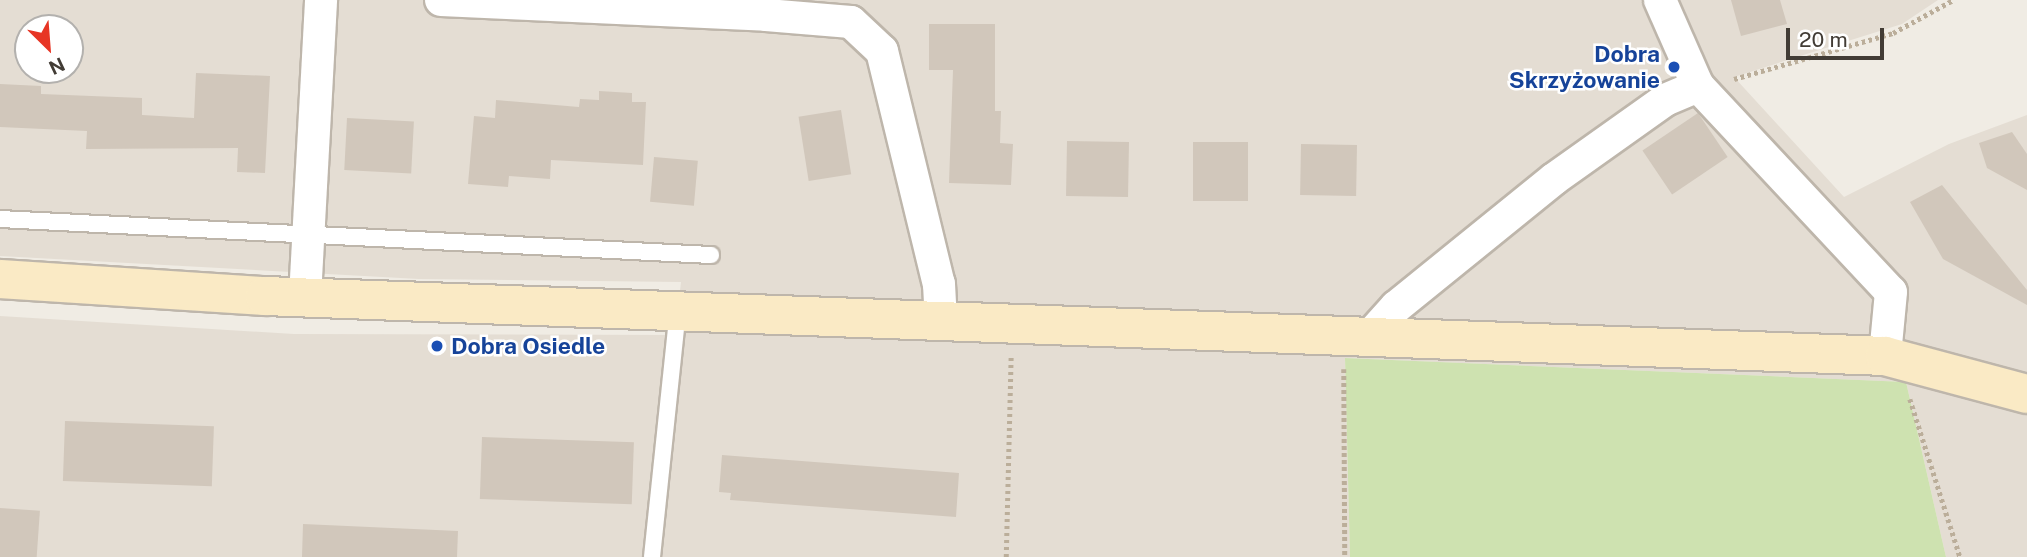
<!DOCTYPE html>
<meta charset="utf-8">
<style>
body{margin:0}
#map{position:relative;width:2027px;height:557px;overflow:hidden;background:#f0ece4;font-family:"Public Sans",sans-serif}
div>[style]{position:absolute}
.residential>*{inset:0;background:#e4ddd3}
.green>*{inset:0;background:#cee2b0}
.building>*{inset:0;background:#d1c7bb;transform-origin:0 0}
.path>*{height:4.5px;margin-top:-2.25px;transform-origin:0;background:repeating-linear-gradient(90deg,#bbae9a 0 3.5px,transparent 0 7px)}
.roads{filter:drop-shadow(2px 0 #beb6ab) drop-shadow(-2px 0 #beb6ab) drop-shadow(0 2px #beb6ab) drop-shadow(0 -2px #beb6ab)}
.service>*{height:16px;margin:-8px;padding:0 8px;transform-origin:8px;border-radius:8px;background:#fff}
.minor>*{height:32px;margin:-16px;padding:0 16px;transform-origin:16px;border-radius:16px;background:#fff}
.secondary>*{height:38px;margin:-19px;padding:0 19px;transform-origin:19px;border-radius:19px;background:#faeac5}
.dots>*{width:19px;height:19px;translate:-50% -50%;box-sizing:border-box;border:4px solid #fff;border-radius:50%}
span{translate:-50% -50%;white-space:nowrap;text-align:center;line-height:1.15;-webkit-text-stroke:5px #fff;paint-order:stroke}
.transit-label{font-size:23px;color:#164399;font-weight:700}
.right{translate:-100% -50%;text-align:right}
.left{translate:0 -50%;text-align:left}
.north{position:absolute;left:14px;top:14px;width:70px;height:70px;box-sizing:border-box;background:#fff;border:2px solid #b3b1ae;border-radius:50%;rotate:155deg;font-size:19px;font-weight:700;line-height:28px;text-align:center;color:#423c35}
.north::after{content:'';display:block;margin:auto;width:24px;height:32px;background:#e73524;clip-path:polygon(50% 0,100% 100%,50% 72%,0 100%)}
.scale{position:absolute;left:1786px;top:28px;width:98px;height:32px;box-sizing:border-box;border:4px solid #423c35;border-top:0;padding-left:9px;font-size:21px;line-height:24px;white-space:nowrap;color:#423c35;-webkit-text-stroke:5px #fff;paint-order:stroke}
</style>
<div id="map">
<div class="residential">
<div style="clip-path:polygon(evenodd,0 0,1938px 0,1902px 24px,1734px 77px,1844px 197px,1949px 144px,2027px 115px,2027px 557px,1946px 557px,1906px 382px,1345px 358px,1350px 557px,0 557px,0 316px,294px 334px,675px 335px,681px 282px,419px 279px,0 256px,0 0,28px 28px,70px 28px,70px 70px,28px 70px,28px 28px)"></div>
</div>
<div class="green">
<div style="clip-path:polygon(1345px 358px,1906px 382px,1946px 557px,1350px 557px)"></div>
</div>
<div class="building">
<div style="clip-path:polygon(1731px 0,1780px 0,1787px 24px,1741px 36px)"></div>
<div style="clip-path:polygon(929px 24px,995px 24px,995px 111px,1001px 111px,1000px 143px,1013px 144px,1011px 185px,949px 183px,953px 70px,929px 70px)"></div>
<div style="clip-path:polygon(196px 73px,270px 76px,265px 173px,237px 172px,238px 148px,86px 149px,87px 131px,0 127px,0 84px,41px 86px,41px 94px,142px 98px,142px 115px,194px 118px)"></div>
<div style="clip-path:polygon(599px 91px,632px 93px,632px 102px,646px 102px,643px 165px,551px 160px,550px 179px,509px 176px,508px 187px,468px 184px,474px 116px,495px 118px,496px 100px,579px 107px,580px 99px,599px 100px)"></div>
<div style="left:841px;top:110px;width:65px;height:43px;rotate:81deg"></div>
<div style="left:1698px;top:113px;width:53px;height:67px;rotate:56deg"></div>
<div style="left:347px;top:118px;width:67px;height:52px;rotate:3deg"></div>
<div style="clip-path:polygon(2012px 132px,2027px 154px,2027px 190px,1987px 168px,1979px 143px)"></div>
<div style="left:1067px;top:141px;width:62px;height:55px;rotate:1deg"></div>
<div style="left:1193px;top:142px;width:55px;height:59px"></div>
<div style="left:1301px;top:144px;width:56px;height:51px;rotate:1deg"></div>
<div style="left:654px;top:157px;width:44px;height:45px;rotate:5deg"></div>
<div style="clip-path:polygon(1942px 185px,2027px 290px,2027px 305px,1943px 259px,1910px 202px)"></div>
<div style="left:65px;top:421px;width:149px;height:60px;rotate:2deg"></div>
<div style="left:482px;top:437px;width:152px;height:62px;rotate:2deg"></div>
<div style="clip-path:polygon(722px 455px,959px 473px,956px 517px,730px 500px,731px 493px,719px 492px)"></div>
<div style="left:0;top:508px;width:40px;height:49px;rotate:4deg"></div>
<div style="clip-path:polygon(303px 524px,458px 531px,457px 557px,302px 557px)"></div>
</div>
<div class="path">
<div style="left:1734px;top:79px;width:166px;rotate:-16.1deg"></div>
<div style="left:1893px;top:33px;width:68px;rotate:-28.8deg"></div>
<div style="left:1344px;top:369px;width:188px;rotate:89.7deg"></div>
<div style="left:1910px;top:399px;width:166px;rotate:72.4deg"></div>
<div style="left:1006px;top:557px;width:201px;rotate:-88.6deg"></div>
</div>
<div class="roads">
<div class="service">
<div style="left:0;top:219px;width:712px;rotate:2.9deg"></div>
<div style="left:652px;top:557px;width:247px;rotate:-84deg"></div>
</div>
<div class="minor">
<div style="left:441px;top:0;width:325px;rotate:2.6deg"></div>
<div style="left:763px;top:0;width:15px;rotate:79deg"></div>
<div style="left:766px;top:15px;width:85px;rotate:4.7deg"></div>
<div style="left:851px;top:22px;width:42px;rotate:43.1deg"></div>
<div style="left:882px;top:51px;width:240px;rotate:76.3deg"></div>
<div style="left:939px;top:284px;width:37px;rotate:87deg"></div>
<div style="left:1660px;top:0;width:94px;rotate:66.2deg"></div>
<div style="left:1698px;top:86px;width:282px;rotate:46.9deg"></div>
<div style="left:1891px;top:292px;width:64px;rotate:95.4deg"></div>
<div style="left:305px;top:297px;width:297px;rotate:-86.9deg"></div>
<div style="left:1368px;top:338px;width:42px;rotate:-47.9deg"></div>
<div style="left:1396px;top:307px;width:203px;rotate:-39deg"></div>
<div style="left:1554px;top:179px;width:136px;rotate:-35.4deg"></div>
<div style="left:1665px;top:100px;width:36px;rotate:-23deg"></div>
</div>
<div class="secondary">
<div style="left:0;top:279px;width:266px;rotate:3.7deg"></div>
<div style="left:265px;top:296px;width:1621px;rotate:2.12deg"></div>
<div style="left:1885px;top:356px;width:147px;rotate:15deg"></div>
</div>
</div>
<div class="dots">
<div style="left:1674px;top:67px;background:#1a4fb4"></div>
<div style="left:437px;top:346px;background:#1a4fb4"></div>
</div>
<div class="transit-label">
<span class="right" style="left:1660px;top:67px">Dobra<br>Skrzyżowanie</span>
<span class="left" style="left:451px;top:346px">Dobra Osiedle</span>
</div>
<div class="north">N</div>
<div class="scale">20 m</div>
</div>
